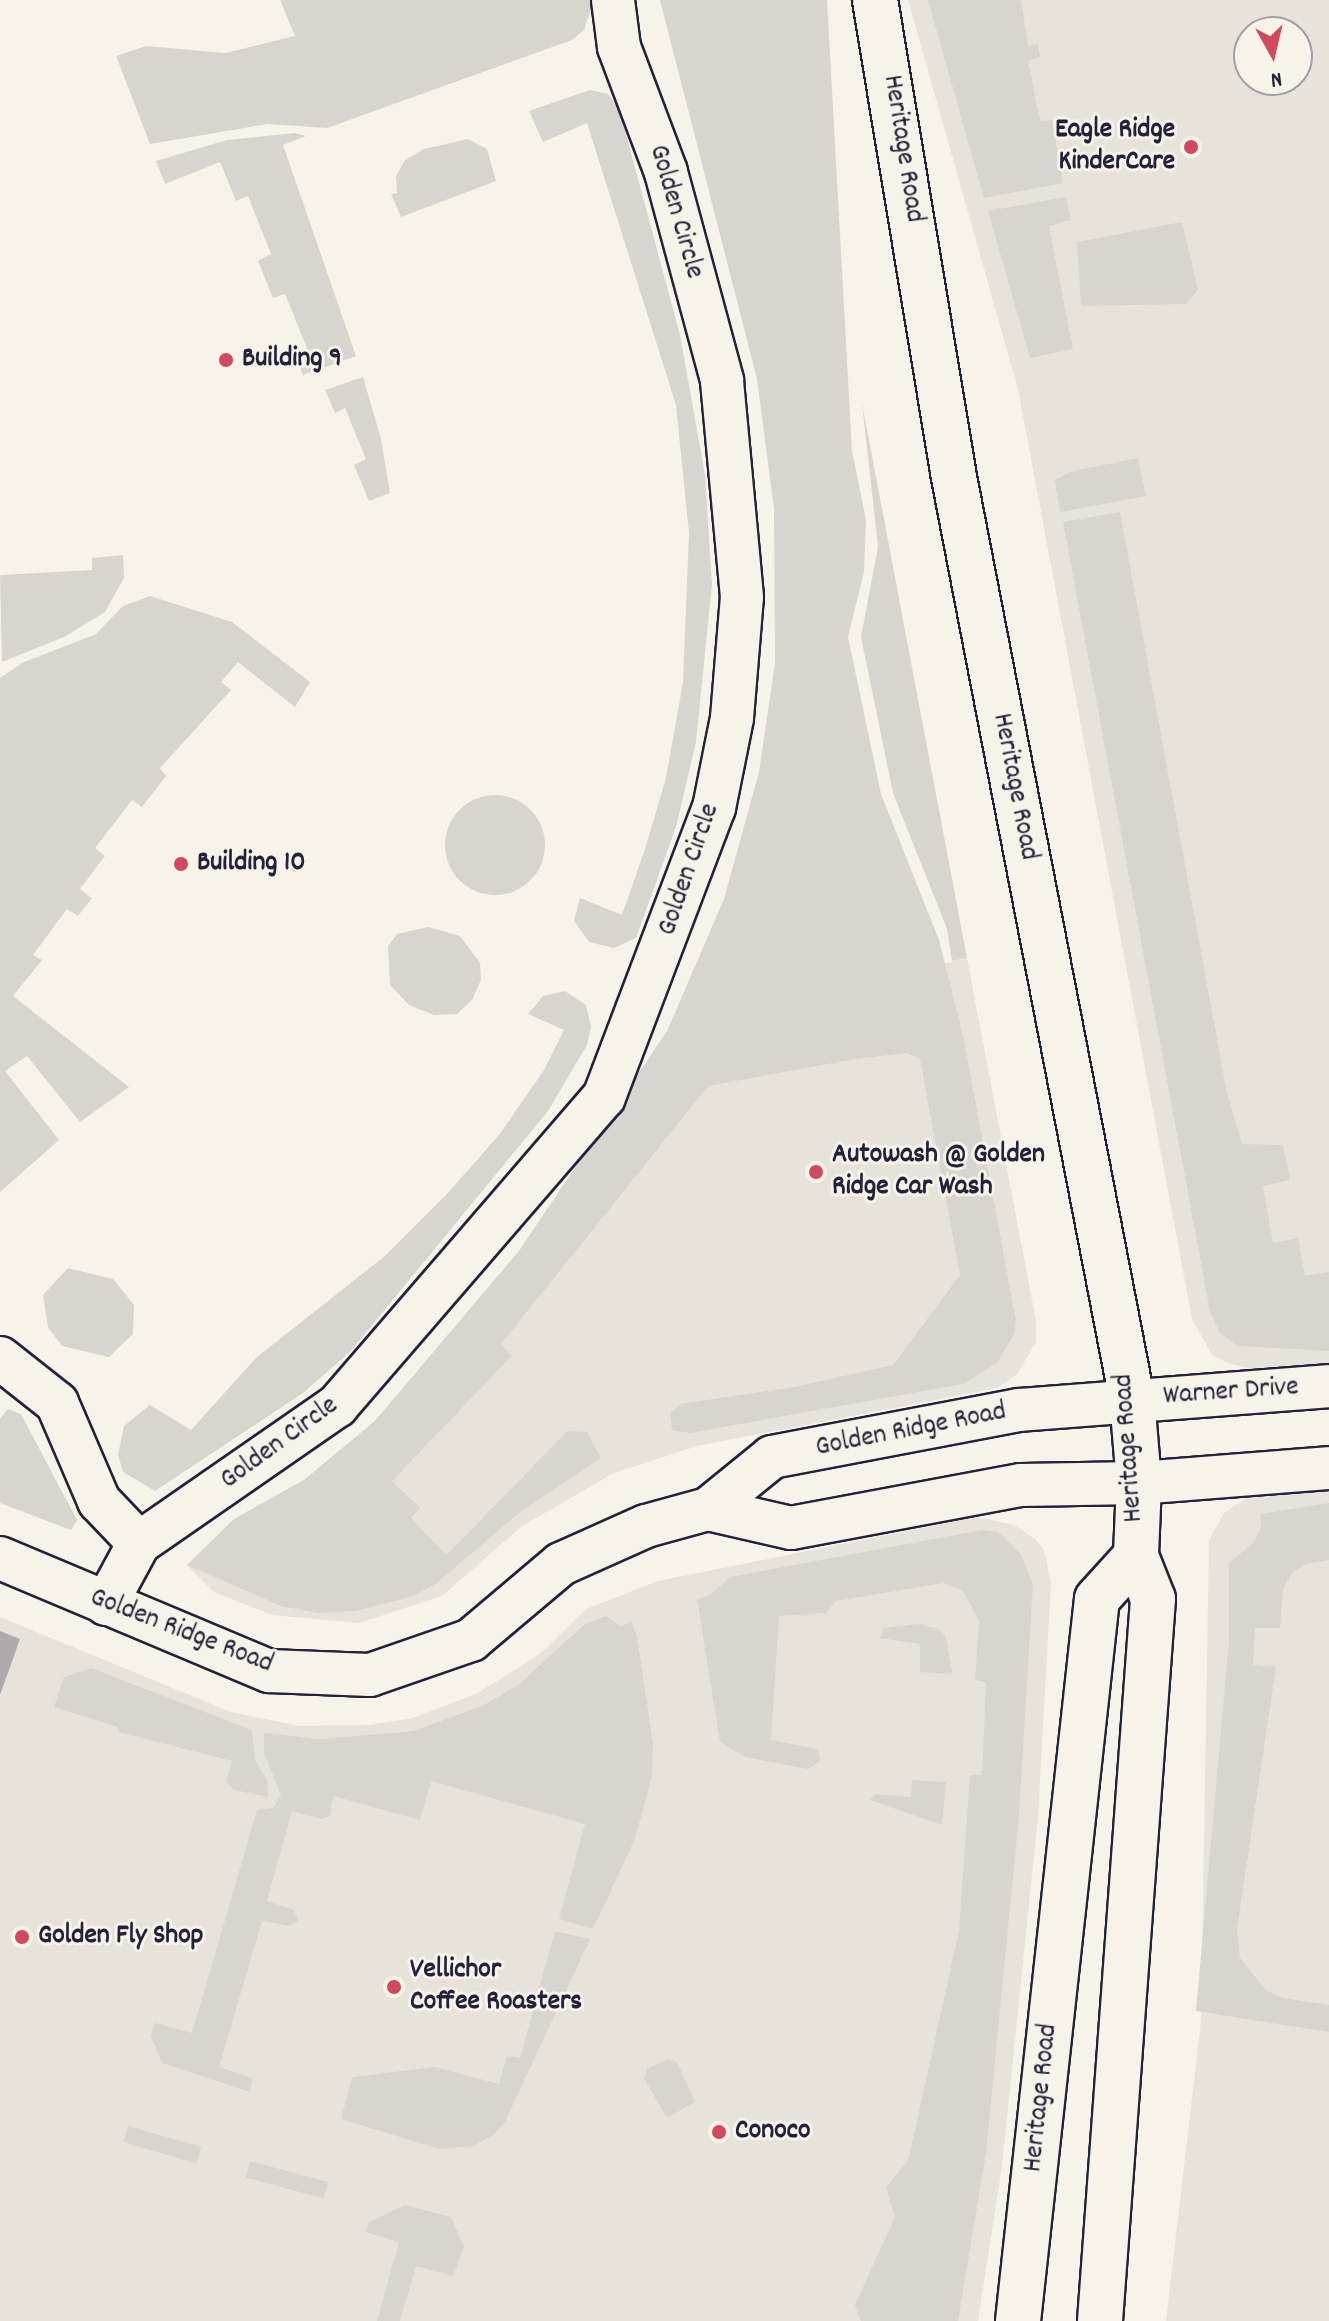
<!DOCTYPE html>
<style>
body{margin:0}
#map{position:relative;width:1329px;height:2321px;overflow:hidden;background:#f7f3e8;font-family:Dekko,sans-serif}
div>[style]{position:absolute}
.built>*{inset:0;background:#e7e3db}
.green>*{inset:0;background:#d8d5cf;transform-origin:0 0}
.round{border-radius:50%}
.water>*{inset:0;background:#aeabad}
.roads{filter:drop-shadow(2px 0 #22223b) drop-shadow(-2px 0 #22223b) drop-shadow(0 2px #22223b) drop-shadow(0 -2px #22223b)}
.street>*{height:42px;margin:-21px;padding:0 21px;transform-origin:21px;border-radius:21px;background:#f7f3e8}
.secondary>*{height:44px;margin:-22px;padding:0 22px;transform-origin:22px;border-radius:22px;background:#f7f3e8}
.dots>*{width:22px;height:22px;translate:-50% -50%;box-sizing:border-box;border:4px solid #f7f3e8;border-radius:50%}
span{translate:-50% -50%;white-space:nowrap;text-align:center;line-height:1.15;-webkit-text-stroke:6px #f7f3e8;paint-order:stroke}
.poi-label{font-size:28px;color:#22223b;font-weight:700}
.right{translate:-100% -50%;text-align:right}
.left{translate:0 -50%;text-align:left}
.street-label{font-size:28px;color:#22223b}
.north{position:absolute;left:1233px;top:16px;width:80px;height:80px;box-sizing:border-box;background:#f7f3e8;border:2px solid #a29fa3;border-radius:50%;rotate:172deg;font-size:22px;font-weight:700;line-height:32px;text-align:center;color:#22223b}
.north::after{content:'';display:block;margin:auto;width:28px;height:36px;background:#d1495b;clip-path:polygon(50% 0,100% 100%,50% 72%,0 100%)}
</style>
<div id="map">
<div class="built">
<div style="clip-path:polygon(evenodd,908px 0,1329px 0,1329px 1365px,1248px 1368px,1228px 1363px,1212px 1355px,1192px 1319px,1018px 389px,908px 0,1249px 32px,1297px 32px,1297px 80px,1249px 80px,1249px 32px)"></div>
<div style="clip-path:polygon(967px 958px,1036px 1321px,1036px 1342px,1017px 1374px,997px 1388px,697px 1446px,614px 1473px,522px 1526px,442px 1596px,359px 1623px,272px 1615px,214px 1592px,187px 1565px,234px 1519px,304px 1480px,375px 1421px,519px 1251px,667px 1031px)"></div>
<div style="clip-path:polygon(1329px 1490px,1329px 2321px,1166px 2321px,1201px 2021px,1209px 1540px,1224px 1513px,1245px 1499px)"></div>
<div style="clip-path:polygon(978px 1517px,1014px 1525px,1035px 1539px,1044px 1550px,1051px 1582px,1038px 1817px,1002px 2166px,978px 2321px,0 2321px,0 1617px,231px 1712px,300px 1726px,369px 1725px,413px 1718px,476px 1694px,540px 1654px,586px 1609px,658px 1581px)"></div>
</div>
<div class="green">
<div style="clip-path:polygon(280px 0,590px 0,592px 6px,584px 30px,572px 40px,327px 128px,267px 124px,150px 144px,116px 56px,146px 46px,225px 53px,295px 36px)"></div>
<div style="clip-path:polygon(660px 0,827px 0,852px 451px,866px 520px,864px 572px,848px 637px,881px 794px,939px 940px,964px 1040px,1016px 1321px,1014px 1335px,997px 1363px,963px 1384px,690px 1433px,672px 1430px,670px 1414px,680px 1404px,794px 1387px,893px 1365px,960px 1275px,920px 1059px,907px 1053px,855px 1059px,708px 1086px,501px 1344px,512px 1356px,392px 1481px,420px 1508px,411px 1518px,446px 1555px,568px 1431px,587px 1432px,601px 1458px,520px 1512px,437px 1583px,413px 1596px,356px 1611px,318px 1613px,281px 1606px,187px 1565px,234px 1519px,304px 1480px,375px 1421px,519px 1251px,667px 1031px,724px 899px,759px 772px,775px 663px,774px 509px,757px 379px)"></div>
<div style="clip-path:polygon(928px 0,1021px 0,1028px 45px,1038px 44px,1040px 57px,1028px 61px,1040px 121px,1052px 120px,1063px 183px,984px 198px)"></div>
<div style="clip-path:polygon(590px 90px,608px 94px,619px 108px,680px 335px,705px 475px,712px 584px,696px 742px,676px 827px,636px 938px,614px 948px,589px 942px,574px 921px,580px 898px,622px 915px,645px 849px,666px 778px,683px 682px,689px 533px,676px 405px,587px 123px,543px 142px,529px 111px)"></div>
<div style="clip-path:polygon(295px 133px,306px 136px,283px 145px,356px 356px,303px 375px,294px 354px,307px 348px,285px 294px,273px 298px,258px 261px,271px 254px,248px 196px,236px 201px,220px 162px,165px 184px,156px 161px,227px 140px)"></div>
<div style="clip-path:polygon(468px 139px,487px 149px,496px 181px,401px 217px,391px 194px,397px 193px,396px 176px,405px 160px,424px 149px)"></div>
<div style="clip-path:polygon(1066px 197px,1071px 220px,1049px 226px,1073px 349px,1030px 358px,988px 211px)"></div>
<div style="clip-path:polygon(1182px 222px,1198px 290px,1185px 304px,1081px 306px,1077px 242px)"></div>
<div style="clip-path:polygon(363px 377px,381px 439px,390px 493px,369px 501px,354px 465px,366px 459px,345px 408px,335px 413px,325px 390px)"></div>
<div style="clip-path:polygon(862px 403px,967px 958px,952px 961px,947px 929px,893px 793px,861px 637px,878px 547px)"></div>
<div style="clip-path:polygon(1138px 458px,1146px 496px,1060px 512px,1055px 480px,1073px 471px)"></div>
<div style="clip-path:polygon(1120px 512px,1227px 1093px,1242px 1144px,1283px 1145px,1290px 1180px,1263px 1186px,1273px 1243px,1298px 1238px,1305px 1276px,1329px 1272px,1329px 1351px,1237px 1346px,1219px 1332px,1210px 1311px,1063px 522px)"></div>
<div style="clip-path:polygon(123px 555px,124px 578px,105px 612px,64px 637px,2px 662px,0 575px,92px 570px,92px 558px)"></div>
<div style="clip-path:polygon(150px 596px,232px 622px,310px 682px,295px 707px,238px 662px,221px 682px,231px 690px,160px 768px,166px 776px,142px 807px,132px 800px,95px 848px,105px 856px,80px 889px,92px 898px,78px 916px,67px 909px,33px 955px,42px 960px,13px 996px,129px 1087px,80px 1122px,27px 1056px,5px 1071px,59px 1140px,0 1192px,0 678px,22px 663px,96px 634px,123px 606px)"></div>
<div class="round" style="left:445px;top:795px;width:100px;height:100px"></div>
<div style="clip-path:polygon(428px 927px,460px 936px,480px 963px,481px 980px,472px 1000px,457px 1014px,434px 1015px,409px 1005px,390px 985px,388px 946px,397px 934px)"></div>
<div style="clip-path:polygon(565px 991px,586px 1005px,591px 1027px,587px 1045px,548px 1111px,350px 1352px,303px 1393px,155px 1491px,123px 1472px,118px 1455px,124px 1426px,150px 1405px,191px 1430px,257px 1357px,385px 1256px,446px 1195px,499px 1135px,544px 1070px,564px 1030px,528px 1014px,543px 996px)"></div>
<div style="clip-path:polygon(68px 1268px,113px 1279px,134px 1305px,133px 1334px,109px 1357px,62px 1346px,48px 1327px,43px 1295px)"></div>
<div style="clip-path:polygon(8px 1409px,21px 1414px,77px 1520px,71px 1530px,0 1503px,0 1419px)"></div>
<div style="clip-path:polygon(1329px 1503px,1329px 1560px,1306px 1564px,1292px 1573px,1283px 1589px,1280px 1628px,1255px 1628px,1253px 1665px,1276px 1667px,1237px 1929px,1240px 1958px,1266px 1990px,1283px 1998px,1329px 2005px,1329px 2032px,1196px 2011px,1229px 1641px,1229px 1563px,1254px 1542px,1261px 1528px,1260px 1514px)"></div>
<div style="clip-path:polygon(982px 1530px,998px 1532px,1021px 1555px,1033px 1584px,1019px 1815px,986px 2153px,958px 2321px,861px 2321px,855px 2305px,895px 2217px,886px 2187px,908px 2161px,959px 1931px,970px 1775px,982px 1775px,986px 1682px,975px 1680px,979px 1621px,963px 1591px,944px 1583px,836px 1601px,826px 1613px,779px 1616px,771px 1740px,817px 1749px,821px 1760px,808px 1769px,745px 1757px,720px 1742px,697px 1599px,710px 1595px,730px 1577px)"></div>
<div style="clip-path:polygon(606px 1616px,621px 1627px,631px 1621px,637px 1636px,653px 1744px,652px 1775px,635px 1839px,593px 1929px,559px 1919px,585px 1824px,431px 1781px,420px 1820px,333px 1796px,330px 1816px,322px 1819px,292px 1811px,267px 1901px,294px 1910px,298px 1921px,290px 1926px,262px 1921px,219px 2067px,253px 2078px,250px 2092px,162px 2063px,151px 2037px,155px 2023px,192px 2033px,257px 1810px,273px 1808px,281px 1795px,264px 1753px,264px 1733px,321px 1739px,414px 1731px,484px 1705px,518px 1685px,585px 1624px)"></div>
<div style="clip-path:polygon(918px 1624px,939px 1629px,946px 1637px,952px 1674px,920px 1672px,920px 1644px,880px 1638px,884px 1628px)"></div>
<div style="clip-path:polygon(91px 1668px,252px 1730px,255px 1760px,267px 1780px,268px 1797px,234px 1790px,226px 1782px,232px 1761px,118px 1732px,118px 1727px,54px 1707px,64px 1677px)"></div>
<div style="clip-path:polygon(912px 1780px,946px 1782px,942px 1825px,870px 1800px,875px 1794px,911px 1797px)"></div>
<div style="clip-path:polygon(555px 1931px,590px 1939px,505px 2122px,492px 2136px,473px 2146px,439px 2149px,341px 2119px,352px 2077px,435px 2067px,499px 2084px,507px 2056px,520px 2058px)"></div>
<div style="clip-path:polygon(668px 2059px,677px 2062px,695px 2102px,667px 2118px,644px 2078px,647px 2069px)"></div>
<div style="left:128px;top:2126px;width:76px;height:17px;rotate:16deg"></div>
<div style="left:250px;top:2161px;width:81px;height:17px;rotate:15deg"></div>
<div style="clip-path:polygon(405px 2205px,451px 2217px,464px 2247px,453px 2276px,416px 2266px,400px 2321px,377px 2321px,399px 2242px,365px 2232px,369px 2222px)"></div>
</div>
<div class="water">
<div style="clip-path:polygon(0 1631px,20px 1639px,0 1695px)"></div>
</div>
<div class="roads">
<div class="street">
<div style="left:0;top:1358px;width:73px;rotate:38.3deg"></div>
<div style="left:57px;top:1403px;width:107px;rotate:66.8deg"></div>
<div style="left:99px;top:1501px;width:58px;rotate:46.4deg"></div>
<div style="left:708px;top:1509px;width:85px;rotate:12.9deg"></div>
<div style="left:791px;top:1528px;width:234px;rotate:-10.6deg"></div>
<div style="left:1021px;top:1485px;width:118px;rotate:-1deg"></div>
<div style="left:1139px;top:1483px;width:191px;rotate:-4.5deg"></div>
<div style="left:0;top:1558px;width:292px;rotate:22.8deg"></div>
<div style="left:269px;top:1671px;width:101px;rotate:2.3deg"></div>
<div style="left:370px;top:1675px;width:107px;rotate:-19.1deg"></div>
<div style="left:471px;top:1640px;width:118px;rotate:-40.2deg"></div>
<div style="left:561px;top:1564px;width:93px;rotate:-24.1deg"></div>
<div style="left:646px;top:1526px;width:64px;rotate:-15.3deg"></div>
<div style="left:708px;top:1509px;width:82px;rotate:-39.1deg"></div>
<div style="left:772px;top:1457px;width:251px;rotate:-10.8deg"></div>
<div style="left:1019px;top:1410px;width:311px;rotate:-4.4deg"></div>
<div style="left:106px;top:1604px;width:69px;rotate:-61.6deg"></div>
<div style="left:139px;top:1543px;width:241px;rotate:-34.7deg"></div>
<div style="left:337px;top:1406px;width:408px;rotate:-49.2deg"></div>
<div style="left:604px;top:1097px;width:309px;rotate:-69.2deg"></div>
<div style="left:714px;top:808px;width:92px;rotate:-78.7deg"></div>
<div style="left:732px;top:718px;width:121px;rotate:-85.3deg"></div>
<div style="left:742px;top:597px;width:218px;rotate:-95.3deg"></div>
<div style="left:722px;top:380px;width:215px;rotate:-105.1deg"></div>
<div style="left:666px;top:172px;width:134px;rotate:-110.6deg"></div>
<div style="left:619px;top:47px;width:47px;rotate:-97.3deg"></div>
</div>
<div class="secondary">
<div style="left:875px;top:0;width:478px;rotate:80.6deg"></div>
<div style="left:953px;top:472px;width:944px;rotate:79.07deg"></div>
<div style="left:1132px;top:1399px;width:84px;rotate:85.2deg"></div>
<div style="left:1139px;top:1483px;width:73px;rotate:92.4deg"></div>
<div style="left:1136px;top:1556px;width:46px;rotate:68.4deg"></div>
<div style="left:1153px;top:1599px;width:724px;rotate:94.2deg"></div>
<div style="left:1018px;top:2321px;width:726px;rotate:-83.76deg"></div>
<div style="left:1097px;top:1599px;width:58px;rotate:-47.8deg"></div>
</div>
</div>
<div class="dots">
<div style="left:1191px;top:147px;background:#d1495b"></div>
<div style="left:226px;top:360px;background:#d1495b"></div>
<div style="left:181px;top:864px;background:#d1495b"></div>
<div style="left:816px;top:1172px;background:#d1495b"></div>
<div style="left:22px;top:1937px;background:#d1495b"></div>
<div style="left:394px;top:1987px;background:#d1495b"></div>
<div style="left:719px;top:2132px;background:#d1495b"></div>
</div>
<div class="poi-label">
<span class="right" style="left:1175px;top:147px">Eagle Ridge<br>KinderCare</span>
<span class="left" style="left:242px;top:360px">Building 9</span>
<span class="left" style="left:197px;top:864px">Building 10</span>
<span class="left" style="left:832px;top:1172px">Autowash @ Golden<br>Ridge Car Wash</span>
<span class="left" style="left:38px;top:1937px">Golden Fly Shop</span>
<span class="left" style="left:410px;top:1987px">Vellichor<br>Coffee Roasters</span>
<span class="left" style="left:735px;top:2132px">Conoco</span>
</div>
<div class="street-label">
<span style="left:902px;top:149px;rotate:81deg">Heritage Road</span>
<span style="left:675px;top:212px;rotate:74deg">Golden Circle</span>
<span style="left:1014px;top:787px;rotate:79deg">Heritage Road</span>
<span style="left:690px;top:870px;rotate:-71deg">Golden Circle</span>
<span style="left:1231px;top:1393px;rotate:-4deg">Warner Drive</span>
<span style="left:911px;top:1431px;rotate:-11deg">Golden Ridge Road</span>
<span style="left:280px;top:1444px;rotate:-36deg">Golden Circle</span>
<span style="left:1130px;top:1448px;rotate:-94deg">Heritage Road</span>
<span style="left:181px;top:1632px;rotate:21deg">Golden Ridge Road</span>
<span style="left:1042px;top:2098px;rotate:-84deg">Heritage Road</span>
</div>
<div class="north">N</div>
</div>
